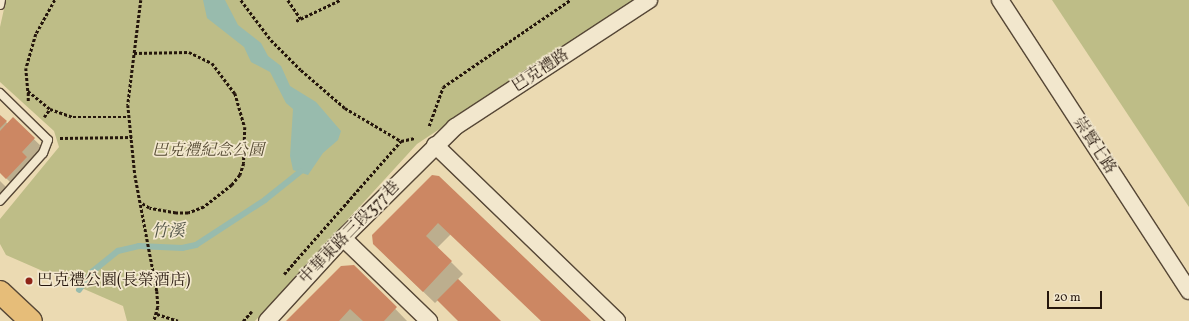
<!DOCTYPE html>
<meta charset="utf-8">
<style>
body{margin:0}
#map{position:relative;width:1189px;height:321px;overflow:hidden;background:#ebdab2;font-family:Vollkorn,"Noto Serif TC",serif}
div>[style]{position:absolute}
.green>*{inset:0;background:#bebd87}
.water>*{inset:0;background:#98bbad}
.shadow>*{inset:0;background:#0003}
.stream>*{height:5.5px;margin:-2.75px;padding:0 2.75px;transform-origin:2.75px;border-radius:2.75px;background:#98bbad}
.building>*{inset:0;background:#cc8763}
.path>*{height:2.5px;margin-top:-1.25px;transform-origin:0;background:repeating-linear-gradient(90deg,#25160c 0 3px,transparent 0 5px)}
.roads{filter:drop-shadow(1px 0 #564736) drop-shadow(-1px 0 #564736) drop-shadow(0 1px #564736) drop-shadow(0 -1px #564736)}
.service>*{height:8px;margin:-4px;padding:0 4px;transform-origin:4px;border-radius:4px;background:#f2e7cd}
.minor>*{height:16px;margin:-8px;padding:0 8px;transform-origin:8px;border-radius:8px;background:#f2e7cd}
.primary>*{height:22px;margin:-11px;padding:0 11px;transform-origin:11px;border-radius:11px;background:#e6bd79}
.dots>*{width:11px;height:11px;translate:-50% -50%;box-sizing:border-box;border:2px solid #f2e7cd;border-radius:50%}
span{translate:-50% -50%;white-space:nowrap;text-align:center;line-height:1.15;-webkit-text-stroke:3.5px #f2e7cd;paint-order:stroke}
.street-label{font-size:16px;color:#25160c}
.park-label{font-size:16px;color:#534831;font-style:italic}
.poi-label{font-size:16px;color:#25160c}
.left{translate:0 -50%;text-align:left}
.water-label{font-size:17px;color:#4d5044;font-style:italic}
.scale{position:absolute;left:1047px;top:291px;width:55px;height:18px;box-sizing:border-box;border:2px solid #25160c;border-top:0;padding-left:5px;font-size:12px;line-height:14px;white-space:nowrap;color:#25160c;-webkit-text-stroke:3px #f2e7cd;paint-order:stroke}
</style>
<div id="map">
<div class="green">
<div style="clip-path:polygon(6px 0,634px 0,417px 144px,255px 321px,127px 321px,123px 306px,6px 255px,0 244px,0 219px,59px 147px,54px 131px,0 82px,0 27px)"></div>
<div style="clip-path:polygon(1052px 0,1189px 0,1189px 207px)"></div>
</div>
<div class="water">
<div style="clip-path:polygon(203px 0,225px 0,238px 25px,261px 43px,268px 56px,281px 66px,290px 86px,316px 102px,341px 131px,338px 140px,323px 153px,308px 175px,293px 170px,290px 156px,293px 109px,286px 103px,270px 72px,251px 62px,244px 47px,207px 18px)"></div>
</div>
<div class="shadow">
<div style="clip-path:polygon(0 116px,8px 124px,13px 119px,43px 148px,30px 161px,35px 166px,15px 187px,0 172px)"></div>
<div style="clip-path:polygon(432px 176px,590px 321px,542px 321px,451px 234px,437px 248px,463px 274px,458px 279px,500px 321px,460px 321px,438px 300px,435px 303px,386px 256px)"></div>
<div style="clip-path:polygon(0 181px,11px 192px,0 203px)"></div>
<div style="clip-path:polygon(354px 266px,407px 321px,288px 321px)"></div>
</div>
<div class="stream">
<div style="left:79px;top:290px;width:22px;rotate:-54deg"></div>
<div style="left:92px;top:272px;width:33px;rotate:-39deg"></div>
<div style="left:118px;top:251px;width:22px;rotate:-13deg"></div>
<div style="left:139px;top:246px;width:43px;rotate:2.7deg"></div>
<div style="left:182px;top:248px;width:14px;rotate:-12deg"></div>
<div style="left:196px;top:245px;width:82px;rotate:-33.1deg"></div>
<div style="left:265px;top:200px;width:45px;rotate:-38.7deg"></div>
</div>
<div class="building">
<div style="clip-path:polygon(0 115px,7px 121px,0 128px)"></div>
<div style="clip-path:polygon(13px 117px,35px 138px,22px 152px,27px 157px,6px 179px,0 173px,0 131px)"></div>
<div style="clip-path:polygon(432px 175px,439px 176px,591px 321px,541px 321px,438px 223px,426px 236px,452px 261px,423px 292px,373px 244px,372px 235px)"></div>
<div style="clip-path:polygon(354px 265px,397px 307px,384px 321px,363px 321px,350px 309px,339px 321px,286px 321px,341px 266px)"></div>
<div style="clip-path:polygon(458px 279px,501px 321px,458px 321px,437px 300px)"></div>
</div>
<div class="path">
<div style="left:55px;top:0;width:39px;rotate:119deg"></div>
<div style="left:36px;top:34px;width:35px;rotate:106deg"></div>
<div style="left:26px;top:68px;width:23px;rotate:85deg"></div>
<div style="left:28px;top:91px;width:28px;rotate:39deg"></div>
<div style="left:50px;top:109px;width:24px;rotate:19deg"></div>
<div style="left:73px;top:117px;width:57px"></div>
<div style="left:141px;top:0;width:106px;rotate:97.1deg"></div>
<div style="left:128px;top:105px;width:70px;rotate:84.3deg"></div>
<div style="left:135px;top:175px;width:118px;rotate:79.3deg"></div>
<div style="left:157px;top:291px;width:16px;rotate:86deg"></div>
<div style="left:158px;top:307px;width:15px;rotate:106deg"></div>
<div style="left:241px;top:0;width:50px;rotate:53.1deg"></div>
<div style="left:271px;top:40px;width:42px;rotate:45deg"></div>
<div style="left:301px;top:70px;width:58px;rotate:40.8deg"></div>
<div style="left:345px;top:108px;width:65px;rotate:30.5deg"></div>
<div style="left:288px;top:0;width:23px;rotate:56deg"></div>
<div style="left:296px;top:21px;width:49px;rotate:-25.5deg"></div>
<div style="left:134px;top:53px;width:55px;rotate:-1deg"></div>
<div style="left:189px;top:52px;width:25px;rotate:26deg"></div>
<div style="left:212px;top:63px;width:38px;rotate:53deg"></div>
<div style="left:235px;top:93px;width:35px;rotate:74deg"></div>
<div style="left:245px;top:127px;width:36px;rotate:92deg"></div>
<div style="left:244px;top:163px;width:13px;rotate:108deg"></div>
<div style="left:240px;top:175px;width:13px;rotate:129deg"></div>
<div style="left:232px;top:185px;width:36px;rotate:142deg"></div>
<div style="left:204px;top:207px;width:17px;rotate:159deg"></div>
<div style="left:188px;top:213px;width:12px;rotate:180deg"></div>
<div style="left:176px;top:213px;width:27px;rotate:-170deg"></div>
<div style="left:149px;top:208px;width:9px;rotate:-148deg"></div>
<div style="left:28px;top:101px;width:10px;rotate:-90deg"></div>
<div style="left:44px;top:117px;width:10px;rotate:-53deg"></div>
<div style="left:429px;top:126px;width:41px;rotate:-70.3deg"></div>
<div style="left:443px;top:87px;width:154px;rotate:-34.4deg"></div>
<div style="left:60px;top:138px;width:72px;rotate:-0.8deg"></div>
<div style="left:284px;top:274px;width:177px;rotate:-48.7deg"></div>
<div style="left:401px;top:141px;width:14px;rotate:-12deg"></div>
<div style="left:157px;top:314px;width:22px;rotate:18deg"></div>
<div style="left:243px;top:321px;width:13px;rotate:-48deg"></div>
</div>
<div class="roads">
<div class="service">
<div style="left:0;top:5px;width:5px;rotate:-79deg"></div>
<div style="left:0;top:93px;width:67px;rotate:44.4deg"></div>
<div style="left:48px;top:140px;width:14px;rotate:111deg"></div>
<div style="left:43px;top:153px;width:64px;rotate:131.9deg"></div>
</div>
<div class="minor">
<div style="left:1000px;top:0;width:347px;rotate:57deg"></div>
<div style="left:435px;top:145px;width:253px;rotate:44deg"></div>
<div style="left:343px;top:238px;width:120px;rotate:44deg"></div>
<div style="left:267px;top:321px;width:113px;rotate:-47.5deg"></div>
<div style="left:343px;top:238px;width:158px;rotate:-44.7deg"></div>
<div style="left:455px;top:127px;width:232px;rotate:-33.2deg"></div>
</div>
<div class="primary">
<div style="left:0;top:292px;width:42px;rotate:43.1deg"></div>
</div>
</div>
<div class="dots">
<div style="left:29px;top:281px;background:#8f2418"></div>
</div>
<div class="street-label">
<span style="left:541px;top:71px;rotate:-33deg">巴克禮路</span>
<span style="left:1094px;top:146px;rotate:57deg">崇賢七路</span>
<span style="left:350px;top:233px;rotate:-46deg">中華東路三段377巷</span>
</div>
<div class="park-label">
<span style="left:208px;top:151px">巴克禮紀念公園</span>
</div>
<div class="poi-label">
<span class="left" style="left:37px;top:281px">巴克禮公園(長榮酒店)</span>
</div>
<div class="water-label">
<span style="left:168px;top:232px;rotate:-1deg">竹溪</span>
</div>
<div class="scale">20 m</div>
</div>
